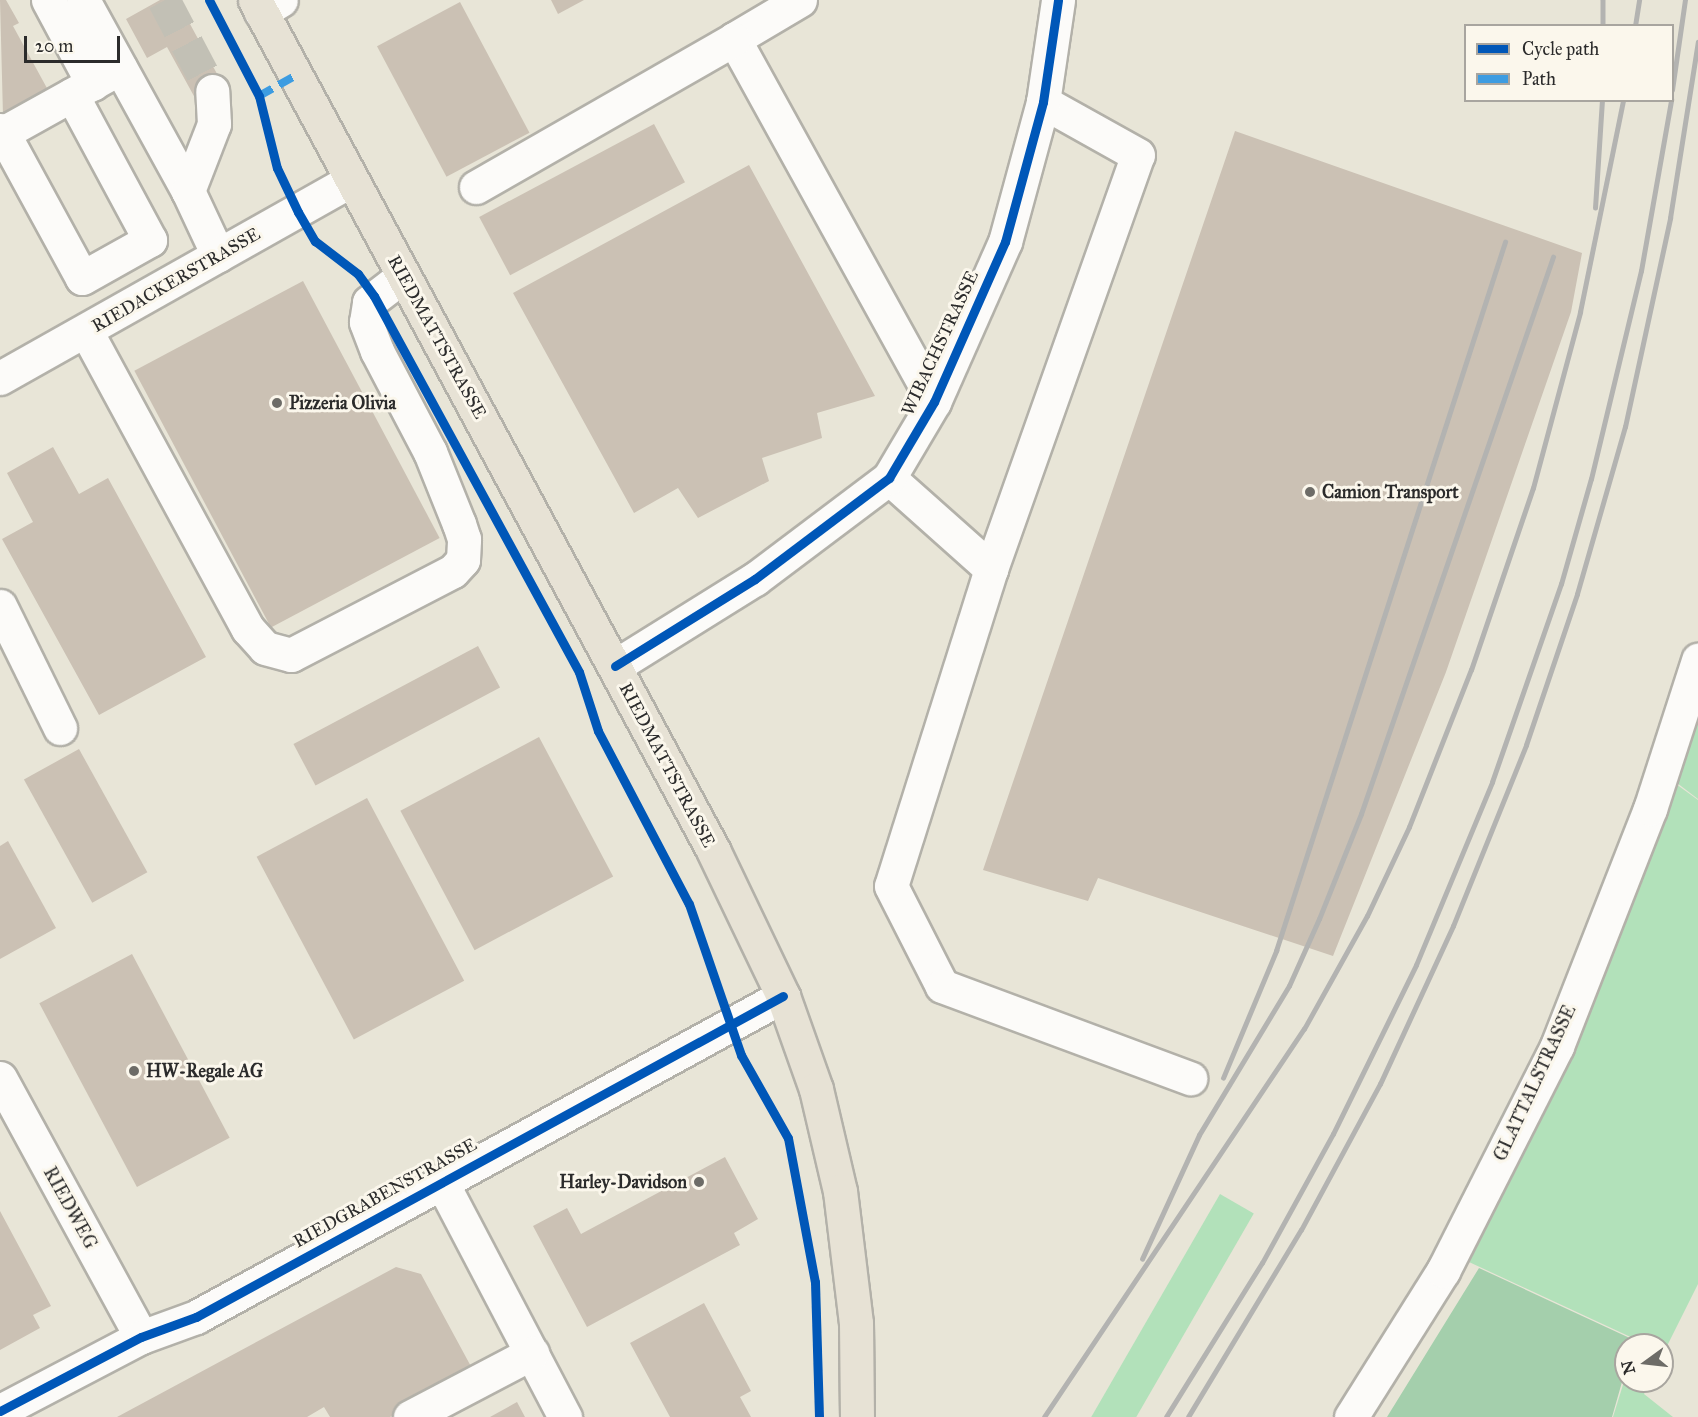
<!DOCTYPE html>
<style>
body{margin:0}
#map{position:relative;width:1698px;height:1417px;overflow:hidden;background:#e8e5d7;font-family:"IM FELL Great Primer",serif}
div>[style]{position:absolute}
.green>*{inset:0;background:#b2e1ba;transform-origin:0 0}
.forest>*{inset:0;background:#a4cfac}
.building>*{inset:0;background:#cbc1b4;transform-origin:0 0}
.minor-tunnel>*{height:33px;margin-top:-16.5px;transform-origin:0;background:repeating-linear-gradient(90deg,#c2c0b5 0 33px,transparent 0 49px)}
.roads{filter:drop-shadow(2px 0 #b3b1a9) drop-shadow(-2px 0 #b3b1a9) drop-shadow(0 2px #b3b1a9) drop-shadow(0 -2px #b3b1a9)}
.minor>*{height:33px;margin:-16.5px;padding:0 16.5px;transform-origin:16.5px;border-radius:16.5px;background:#fcfbf9}
.major>*{height:33px;margin:-16.5px;padding:0 16.5px;transform-origin:16.5px;border-radius:16.5px;background:#e7e2d5}
.rail>*{height:4.5px;margin:-2.25px;padding:0 2.25px;transform-origin:2.25px;border-radius:2.25px;background:#b3b3b1}
.quiet>*{height:8px;margin-top:-4px;transform-origin:0;background:repeating-linear-gradient(90deg,#3d9ce1 0 15px,transparent 0 23px)}
.cycleway>*{height:9px;margin:-4.5px;padding:0 4.5px;transform-origin:4.5px;border-radius:4.5px;background:#0057b8}
.dots>*{width:16px;height:16px;translate:-50% -50%;box-sizing:border-box;border:3px solid #fbf7ec;border-radius:50%}
span{translate:-50% -50%;white-space:nowrap;text-align:center;line-height:1.15;-webkit-text-stroke:6px #fbf7ec;paint-order:stroke}
.street-label{font-size:18px;color:#2b2b2b}
.poi-label{font-size:18px;color:#2b2b2b;font-weight:700}
.left{translate:0 -50%;text-align:left}
.right{translate:-100% -50%;text-align:right}
.legend{position:absolute;left:1464px;top:24px;width:210px;height:78px;box-sizing:border-box;background:#fbf7ec;border:2px solid #a8a59f;margin:0;padding:8px 10px;list-style:none;font-size:18px;color:#2b2b2b}
.legend li{display:flex;align-items:center;gap:12px;height:30px}
.legend b{width:30px;border:2px solid #a8a59f}
.north{position:absolute;left:1614px;top:1333px;width:60px;height:60px;box-sizing:border-box;background:#fbf7ec;border:2px solid #a8a59f;border-radius:50%;rotate:255deg;font-size:16px;font-weight:700;line-height:24px;text-align:center;color:#2b2b2b}
.north::after{content:'';display:block;margin:auto;width:21px;height:27px;background:#6d6c67;clip-path:polygon(50% 0,100% 100%,50% 72%,0 100%)}
.scale{position:absolute;left:24px;top:36px;width:96px;height:27px;box-sizing:border-box;border:3px solid #2b2b2b;border-top:0;padding-left:8px;font-size:18px;line-height:21px;white-space:nowrap;color:#2b2b2b;-webkit-text-stroke:4px #fbf7ec;paint-order:stroke}
</style>
<div id="map">
<div class="green">
<div style="clip-path:polygon(1698px 719px,1698px 799px,1677px 783px)"></div>
<div style="clip-path:polygon(1676px 784px,1698px 800px,1698px 1284px,1662px 1356px,1662px 1345px,1636px 1345px,1637px 1340px,1469px 1262px,1574px 1052px)"></div>
<div style="left:1220px;top:1194px;width:39px;height:264px;rotate:30deg"></div>
<div style="clip-path:polygon(1626px 1375px,1626px 1381px,1650px 1381px,1644px 1394px,1673px 1417px,1613px 1417px)"></div>
</div>
<div class="forest">
<div style="clip-path:polygon(1479px 1268px,1634px 1340px,1633px 1345px,1626px 1345px,1626px 1368px,1612px 1417px,1387px 1417px)"></div>
</div>
<div class="building">
<div style="clip-path:polygon(0 0,6px 0,19px 23px,13px 26px,48px 90px,3px 116px)"></div>
<div style="clip-path:polygon(160px 0,177px 0,222px 83px,195px 98px,167px 47px,147px 58px,126px 19px)"></div>
<div style="clip-path:polygon(551px 0,584px 0,558px 14px)"></div>
<div style="left:460px;top:2px;width:148px;height:94px;rotate:62deg"></div>
<div style="left:654px;top:124px;width:66px;height:198px;rotate:62deg"></div>
<div style="clip-path:polygon(1235px 131px,1582px 253px,1571px 312px,1446px 672px,1333px 956px,1098px 878px,1088px 901px,983px 870px)"></div>
<div style="clip-path:polygon(749px 165px,875px 396px,817px 413px,822px 438px,762px 458px,769px 481px,698px 518px,678px 488px,634px 513px,513px 293px)"></div>
<div style="left:303px;top:281px;width:291px;height:191px;rotate:62deg"></div>
<div style="clip-path:polygon(53px 447px,79px 494px,108px 478px,206px 657px,99px 715px,2px 539px,33px 522px,7px 473px)"></div>
<div style="left:478px;top:646px;width:47px;height:209px;rotate:62deg"></div>
<div style="left:539px;top:737px;width:158px;height:157px;rotate:62deg"></div>
<div style="left:79px;top:749px;width:141px;height:63px;rotate:61deg"></div>
<div style="left:367px;top:798px;width:207px;height:125px;rotate:62deg"></div>
<div style="clip-path:polygon(8px 841px,56px 928px,0 959px,0 846px)"></div>
<div style="left:132px;top:954px;width:208px;height:105px;rotate:62deg"></div>
<div style="clip-path:polygon(725px 1157px,758px 1219px,734px 1233px,740px 1245px,587px 1327px,533px 1226px,567px 1208px,581px 1234px)"></div>
<div style="clip-path:polygon(0 1211px,51px 1306px,33px 1315px,40px 1328px,0 1350px)"></div>
<div style="clip-path:polygon(396px 1267px,421px 1274px,474px 1372px,390px 1417px,330px 1417px,324px 1407px,307px 1417px,117px 1417px)"></div>
<div style="clip-path:polygon(704px 1303px,751px 1391px,740px 1397px,751px 1417px,670px 1417px,630px 1343px)"></div>
<div style="clip-path:polygon(517px 1402px,525px 1417px,490px 1417px)"></div>
</div>
<div class="minor-tunnel">
<div style="left:164px;top:0;width:103px;rotate:62.2deg"></div>
</div>
<div class="roads">
<div class="minor">
<div style="left:48px;top:0;width:95px;rotate:61.8deg"></div>
<div style="left:83px;top:0;width:218px;rotate:61.2deg"></div>
<div style="left:188px;top:191px;width:71px;rotate:64.9deg"></div>
<div style="left:800px;top:0;width:77px;rotate:149.4deg"></div>
<div style="left:734px;top:39px;width:414px;rotate:61.1deg"></div>
<div style="left:261px;top:12px;width:23px;rotate:-31deg"></div>
<div style="left:0;top:130px;width:4px;rotate:45deg"></div>
<div style="left:3px;top:133px;width:134px;rotate:-29.1deg"></div>
<div style="left:3px;top:133px;width:165px;rotate:61.4deg"></div>
<div style="left:82px;top:278px;width:78px;rotate:-29.2deg"></div>
<div style="left:150px;top:240px;width:165px;rotate:-118.3deg"></div>
<div style="left:476px;top:187px;width:297px;rotate:-29.8deg"></div>
<div style="left:188px;top:191px;width:72px;rotate:-68.8deg"></div>
<div style="left:214px;top:124px;width:33px;rotate:-93deg"></div>
<div style="left:86px;top:331px;width:339px;rotate:61.5deg"></div>
<div style="left:248px;top:629px;width:25px;rotate:48deg"></div>
<div style="left:265px;top:648px;width:27px;rotate:15deg"></div>
<div style="left:291px;top:655px;width:182px;rotate:-27.4deg"></div>
<div style="left:453px;top:571px;width:15px;rotate:-48deg"></div>
<div style="left:463px;top:560px;width:21px;rotate:-87deg"></div>
<div style="left:464px;top:539px;width:16px;rotate:-108deg"></div>
<div style="left:459px;top:524px;width:78px;rotate:-111.9deg"></div>
<div style="left:430px;top:452px;width:114px;rotate:-117.7deg"></div>
<div style="left:377px;top:351px;width:31px;rotate:-111deg"></div>
<div style="left:366px;top:322px;width:20px;rotate:-81deg"></div>
<div style="left:369px;top:302px;width:43px;rotate:-37.4deg"></div>
<div style="left:0;top:378px;width:403px;rotate:-29.4deg"></div>
<div style="left:889px;top:478px;width:137px;rotate:41.7deg"></div>
<div style="left:991px;top:569px;width:332px;rotate:107.5deg"></div>
<div style="left:891px;top:886px;width:112px;rotate:63deg"></div>
<div style="left:942px;top:986px;width:265px;rotate:20.4deg"></div>
<div style="left:991px;top:569px;width:439px;rotate:-70.5deg"></div>
<div style="left:1138px;top:155px;width:109px;rotate:-150.8deg"></div>
<div style="left:0;top:606px;width:136px;rotate:63.8deg"></div>
<div style="left:615px;top:666px;width:165px;rotate:-31.9deg"></div>
<div style="left:755px;top:579px;width:168px;rotate:-37deg"></div>
<div style="left:889px;top:478px;width:88px;rotate:-59.4deg"></div>
<div style="left:934px;top:402px;width:175px;rotate:-66.1deg"></div>
<div style="left:1005px;top:242px;width:145px;rotate:-74.8deg"></div>
<div style="left:1043px;top:102px;width:103px;rotate:-81.6deg"></div>
<div style="left:0;top:1078px;width:295px;rotate:61.4deg"></div>
<div style="left:441px;top:1181px;width:267px;rotate:62.3deg"></div>
<div style="left:0;top:1411px;width:159px;rotate:-27.7deg"></div>
<div style="left:141px;top:1337px;width:59px;rotate:-20deg"></div>
<div style="left:196px;top:1317px;width:669px;rotate:-28.67deg"></div>
<div style="left:410px;top:1417px;width:138px;rotate:-27.7deg"></div>
<div style="left:1351px;top:1417px;width:173px;rotate:-57.8deg"></div>
<div style="left:1443px;top:1271px;width:252px;rotate:-63.1deg"></div>
<div style="left:1557px;top:1046px;width:255px;rotate:-68.6deg"></div>
<div style="left:1650px;top:809px;width:157px;rotate:-72.1deg"></div>
</div>
<div class="major">
<div style="left:255px;top:0;width:966px;rotate:61.68deg"></div>
<div style="left:713px;top:850px;width:162px;rotate:64.4deg"></div>
<div style="left:783px;top:996px;width:99px;rotate:70.5deg"></div>
<div style="left:816px;top:1089px;width:105px;rotate:76.8deg"></div>
<div style="left:840px;top:1191px;width:133px;rotate:83.1deg"></div>
<div style="left:856px;top:1323px;width:94px;rotate:89.4deg"></div>
</div>
</div>
<div class="rail">
<div style="left:1603px;top:0;width:26px;rotate:90deg"></div>
<div style="left:1635px;top:26px;width:26px;rotate:-81deg"></div>
<div style="left:1672px;top:90px;width:91px;rotate:-81.8deg"></div>
<div style="left:1595px;top:208px;width:108px;rotate:-86.3deg"></div>
<div style="left:1223px;top:1078px;width:138px;rotate:-67.3deg"></div>
<div style="left:1276px;top:951px;width:745px;rotate:-72.1deg"></div>
<div style="left:1142px;top:1259px;width:136px;rotate:-65.3deg"></div>
<div style="left:1199px;top:1135px;width:174px;rotate:-58.9deg"></div>
<div style="left:1289px;top:986px;width:73px;rotate:-65.9deg"></div>
<div style="left:1319px;top:919px;width:113px;rotate:-68.2deg"></div>
<div style="left:1361px;top:814px;width:589px;rotate:-70.98deg"></div>
<div style="left:1044px;top:1417px;width:467px;rotate:-56.2deg"></div>
<div style="left:1304px;top:1029px;width:129px;rotate:-60.9deg"></div>
<div style="left:1367px;top:916px;width:98px;rotate:-64.7deg"></div>
<div style="left:1409px;top:827px;width:169px;rotate:-68.5deg"></div>
<div style="left:1471px;top:670px;width:192px;rotate:-71.2deg"></div>
<div style="left:1533px;top:488px;width:182px;rotate:-75deg"></div>
<div style="left:1580px;top:312px;width:216px;rotate:-78.5deg"></div>
<div style="left:1166px;top:1417px;width:181px;rotate:-58.1deg"></div>
<div style="left:1262px;top:1263px;width:147px;rotate:-61.2deg"></div>
<div style="left:1333px;top:1134px;width:188px;rotate:-63.8deg"></div>
<div style="left:1416px;top:965px;width:198px;rotate:-67.4deg"></div>
<div style="left:1492px;top:782px;width:210px;rotate:-70.8deg"></div>
<div style="left:1561px;top:584px;width:109px;rotate:-74.1deg"></div>
<div style="left:1591px;top:479px;width:214px;rotate:-76.5deg"></div>
<div style="left:1641px;top:271px;width:174px;rotate:-80deg"></div>
<div style="left:1188px;top:1417px;width:218px;rotate:-58.9deg"></div>
<div style="left:1301px;top:1230px;width:166px;rotate:-61.6deg"></div>
<div style="left:1380px;top:1084px;width:174px;rotate:-65.2deg"></div>
<div style="left:1453px;top:926px;width:195px;rotate:-68deg"></div>
<div style="left:1526px;top:745px;width:159px;rotate:-71.3deg"></div>
<div style="left:1577px;top:594px;width:174px;rotate:-74deg"></div>
<div style="left:1625px;top:427px;width:214px;rotate:-77.8deg"></div>
<div style="left:1670px;top:218px;width:178px;rotate:-81deg"></div>
</div>
<div class="quiet">
<div style="left:259px;top:96px;width:41px;rotate:-29.1deg"></div>
</div>
<div class="cycleway">
<div style="left:209px;top:0;width:108px;rotate:62.5deg"></div>
<div style="left:259px;top:96px;width:74px;rotate:76deg"></div>
<div style="left:277px;top:168px;width:49px;rotate:64.5deg"></div>
<div style="left:298px;top:212px;width:34px;rotate:60deg"></div>
<div style="left:315px;top:241px;width:54px;rotate:37.5deg"></div>
<div style="left:358px;top:274px;width:27px;rotate:54deg"></div>
<div style="left:374px;top:296px;width:428px;rotate:61.4deg"></div>
<div style="left:579px;top:672px;width:62px;rotate:72.1deg"></div>
<div style="left:598px;top:731px;width:195px;rotate:62.3deg"></div>
<div style="left:689px;top:904px;width:160px;rotate:71deg"></div>
<div style="left:741px;top:1055px;width:95px;rotate:60.5deg"></div>
<div style="left:788px;top:1138px;width:147px;rotate:79.4deg"></div>
<div style="left:815px;top:1282px;width:135px;rotate:88.3deg"></div>
<div style="left:615px;top:666px;width:165px;rotate:-31.9deg"></div>
<div style="left:755px;top:579px;width:168px;rotate:-37deg"></div>
<div style="left:889px;top:478px;width:88px;rotate:-59.4deg"></div>
<div style="left:934px;top:402px;width:175px;rotate:-66.1deg"></div>
<div style="left:1005px;top:242px;width:145px;rotate:-74.8deg"></div>
<div style="left:1043px;top:102px;width:103px;rotate:-81.6deg"></div>
<div style="left:0;top:1411px;width:159px;rotate:-27.7deg"></div>
<div style="left:141px;top:1337px;width:59px;rotate:-20deg"></div>
<div style="left:196px;top:1317px;width:669px;rotate:-28.67deg"></div>
</div>
<div class="dots">
<div style="left:277px;top:403px;background:#6d6c67"></div>
<div style="left:1310px;top:492px;background:#6d6c67"></div>
<div style="left:134px;top:1071px;background:#6d6c67"></div>
<div style="left:699px;top:1182px;background:#6d6c67"></div>
</div>
<div class="street-label">
<span style="left:176px;top:280px;rotate:-30deg">RIEDACKERSTRASSE</span>
<span style="left:437px;top:337px;rotate:61deg">RIEDMATTSTRASSE</span>
<span style="left:940px;top:343px;rotate:-65deg">WIBACHSTRASSE</span>
<span style="left:667px;top:765px;rotate:62deg">RIEDMATTSTRASSE</span>
<span style="left:1535px;top:1083px;rotate:-65deg">GLATTALSTRASSE</span>
<span style="left:385px;top:1193px;rotate:-29deg">RIEDGRABENSTRASSE</span>
<span style="left:70px;top:1208px;rotate:61deg">RIEDWEG</span>
</div>
<div class="poi-label">
<span class="left" style="left:289px;top:403px">Pizzeria Olivia</span>
<span class="left" style="left:1322px;top:492px">Camion Transport</span>
<span class="left" style="left:146px;top:1071px">HW-Regale AG</span>
<span class="right" style="left:687px;top:1182px">Harley-Davidson</span>
</div>
<ul class="legend">
<li><b style="height:8px;background:#0057b8"></b>Cycle path</li>
<li><b style="height:8px;background:#3d9ce1"></b>Path</li>
</ul>
<div class="north">N</div>
<div class="scale">20 m</div>
</div>
